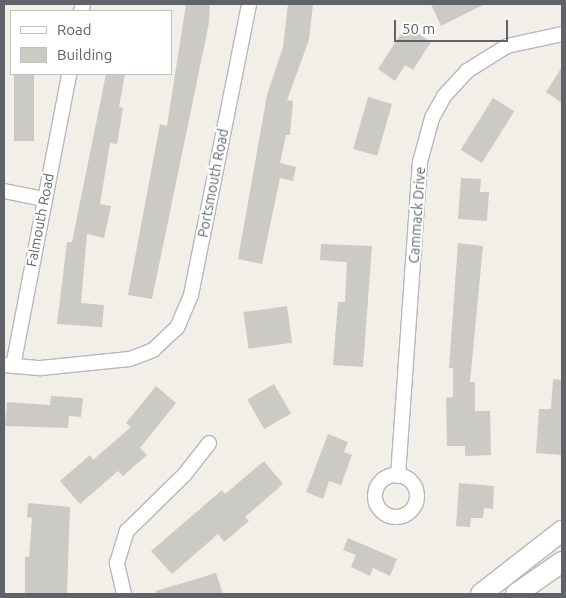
<!DOCTYPE html>
<style>
body{margin:0}
#map{position:relative;width:566px;height:598px;overflow:hidden;background:#f1efe8;font-family:Ubuntu,sans-serif}
div>[style]{position:absolute}
.building>*{inset:0;background:#cccac5;transform-origin:0 0}
.roads{filter:drop-shadow(1px 0 #b5b8bc) drop-shadow(-1px 0 #b5b8bc) drop-shadow(0 1px #b5b8bc) drop-shadow(0 -1px #b5b8bc)}
.street>*{height:14px;margin:-7px;padding:0 7px;transform-origin:7px;border-radius:7px;background:#fff}
.street>.ring{margin:-7px;padding:0;box-sizing:content-box;background:none;border:14px solid #fff;border-radius:50%}
.secondary>*{height:20px;margin:-10px;padding:0 10px;transform-origin:10px;border-radius:10px;background:#fff}
span{translate:-50% -50%;white-space:nowrap;text-align:center;line-height:1.15;-webkit-text-stroke:4px #fff;paint-order:stroke}
.street-label{font-size:14px;color:#5f6368}
.frame{position:absolute;inset:0;border:5px solid #5f6368;pointer-events:none}
.legend{position:absolute;left:10px;top:10px;width:162px;height:65px;box-sizing:border-box;background:#fff;border:1px solid #bfc1c3;margin:0;padding:6px 9px;list-style:none;font-size:15px;color:#5f6368}
.legend li{display:flex;align-items:center;gap:10px;height:25px}
.legend b{width:25px;border:1px solid #bfc1c3}
.scale{position:absolute;left:394px;top:20px;width:114px;height:22px;box-sizing:border-box;border:2px solid #5f6368;border-top:0;padding-left:6px;font-size:15px;line-height:18px;white-space:nowrap;color:#5f6368;-webkit-text-stroke:4px #fff;paint-order:stroke}
</style>
<div id="map">
<div class="building">
<div style="clip-path:polygon(186px 4px,210px 4px,209px 23px,152px 299px,128px 295px,160px 124px,167px 126px)"></div>
<div style="clip-path:polygon(288px 4px,313px 4px,309px 40px,287px 100px,293px 101px,290px 135px,286px 135px,280px 163px,296px 167px,293px 181px,280px 178px,262px 264px,238px 259px,267px 95px,283px 47px)"></div>
<div style="clip-path:polygon(431px 4px,485px 4px,441px 26px)"></div>
<div style="clip-path:polygon(406px 26px,431px 42px,413px 70px,405px 65px,395px 81px,378px 69px)"></div>
<div style="clip-path:polygon(562px 67px,562px 103px,546px 92px)"></div>
<div style="left:14px;top:74px;width:20px;height:67px"></div>
<div style="clip-path:polygon(106px 74px,125px 74px,119px 107px,123px 108px,117px 144px,110px 143px,100px 204px,111px 206px,104px 238px,87px 234px,81px 303px,104px 305px,102px 327px,57px 324px,67px 242px,72px 242px)"></div>
<div style="left:368px;top:97px;width:25px;height:54px;rotate:16deg"></div>
<div style="left:493px;top:98px;width:25px;height:61px;rotate:32deg"></div>
<div style="clip-path:polygon(461px 178px,481px 179px,480px 192px,489px 192px,487px 221px,458px 219px)"></div>
<div style="clip-path:polygon(458px 243px,483px 246px,470px 382px,475px 382px,475px 411px,490px 411px,491px 455px,465px 456px,465px 446px,447px 446px,446px 398px,453px 397px,453px 368px,449px 368px)"></div>
<div style="clip-path:polygon(321px 244px,372px 246px,363px 367px,333px 365px,338px 302px,345px 302px,347px 262px,320px 260px)"></div>
<div style="left:287px;top:306px;width:37px;height:44px;rotate:82deg"></div>
<div style="clip-path:polygon(553px 379px,562px 380px,562px 455px,536px 453px,539px 409px,551px 409px)"></div>
<div style="left:274px;top:384px;width:34px;height:31px;rotate:60deg"></div>
<div style="clip-path:polygon(156px 386px,176px 403px,140px 448px,147px 455px,123px 476px,118px 471px,80px 504px,60px 481px,90px 455px,93px 460px,131px 427px,126px 423px)"></div>
<div style="clip-path:polygon(51px 396px,83px 398px,81px 417px,69px 416px,68px 428px,5px 426px,7px 402px,50px 405px)"></div>
<div style="clip-path:polygon(328px 434px,348px 442px,344px 452px,352px 455px,341px 485px,329px 481px,323px 499px,306px 492px)"></div>
<div style="clip-path:polygon(264px 461px,283px 484px,245px 517px,249px 521px,224px 542px,218px 534px,172px 574px,151px 551px,222px 490px,225px 494px)"></div>
<div style="clip-path:polygon(459px 483px,494px 486px,493px 509px,484px 508px,483px 518px,471px 518px,470px 527px,456px 526px)"></div>
<div style="clip-path:polygon(28px 503px,70px 507px,67px 594px,25px 594px,25px 557px,29px 557px,32px 518px,27px 517px)"></div>
<div style="clip-path:polygon(348px 538px,397px 559px,390px 576px,373px 568px,370px 576px,351px 567px,356px 555px,343px 550px)"></div>
<div style="clip-path:polygon(216px 573px,223px 594px,156px 594px,156px 591px)"></div>
</div>
<div class="roads">
<div class="street">
<div style="left:81px;top:11px;width:7px;rotate:-74deg"></div>
<div style="left:4px;top:191px;width:41px;rotate:11.3deg"></div>
<div style="left:4px;top:365px;width:37px;rotate:5deg"></div>
<div style="left:41px;top:368px;width:89px;rotate:-5.8deg"></div>
<div style="left:130px;top:359px;width:25px;rotate:-21deg"></div>
<div style="left:153px;top:350px;width:33px;rotate:-43deg"></div>
<div style="left:177px;top:328px;width:36px;rotate:-67deg"></div>
<div style="left:191px;top:295px;width:297px;rotate:-78.7deg"></div>
<div style="left:13px;top:366px;width:297px;rotate:-79.1deg"></div>
<div class="ring" style="left:375px;top:475px;width:28px;height:28px"></div>
<div style="left:398px;top:476px;width:315px;rotate:-86deg"></div>
<div style="left:420px;top:162px;width:46px;rotate:-74.7deg"></div>
<div style="left:432px;top:118px;width:25px;rotate:-61deg"></div>
<div style="left:444px;top:96px;width:34px;rotate:-47deg"></div>
<div style="left:467px;top:71px;width:47px;rotate:-32deg"></div>
<div style="left:507px;top:46px;width:56px;rotate:-12.3deg"></div>
<div style="left:124px;top:594px;width:32px;rotate:-103deg"></div>
<div style="left:117px;top:563px;width:34px;rotate:-73deg"></div>
<div style="left:127px;top:531px;width:81px;rotate:-44.5deg"></div>
<div style="left:185px;top:474px;width:39px;rotate:-52deg"></div>
</div>
<div class="secondary">
<div style="left:481px;top:594px;width:103px;rotate:-37.9deg"></div>
<div style="left:516px;top:594px;width:56px;rotate:-34.8deg"></div>
</div>
</div>
<div class="street-label">
<span style="left:213px;top:183px;rotate:-79deg">Portsmouth Road</span>
<span style="left:417px;top:215px;rotate:-86deg">Cammack Drive</span>
<span style="left:40px;top:220px;rotate:-79deg">Falmouth Road</span>
</div>
<div class="frame"></div>
<ul class="legend">
<li><b style="height:6px;background:#fff"></b>Road</li>
<li><b style="height:14px;background:#cccac5"></b>Building</li>
</ul>
<div class="scale">50 m</div>
</div>
